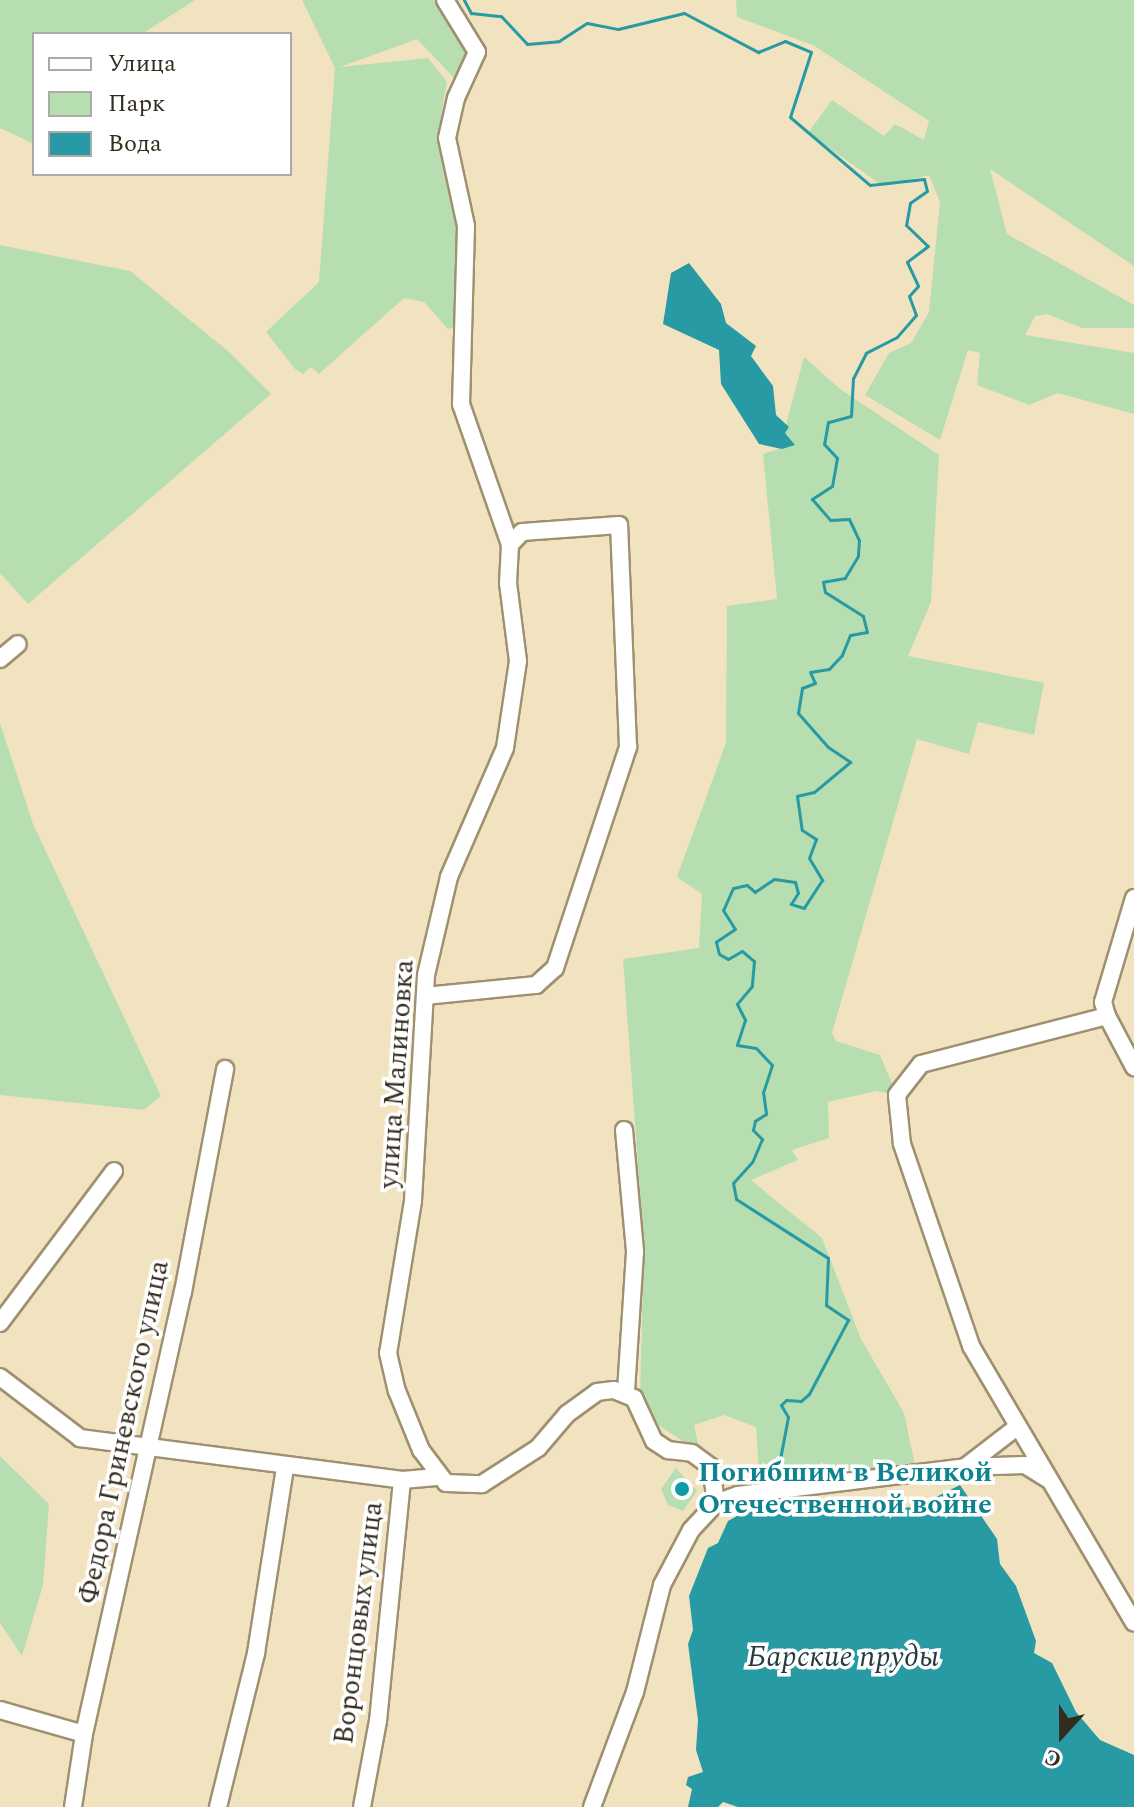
<!DOCTYPE html>
<meta charset="utf-8">
<style>
body{margin:0}
#map{position:relative;width:1134px;height:1807px;overflow:hidden;background:#f2e3c0;font-family:Spectral,serif}
div>[style]{position:absolute}
.green>*{inset:0;background:#b7deb0}
.water>*{inset:0;background:#289aa3}
.stream>*{height:3px;margin:-1.5px;padding:0 1.5px;transform-origin:1.5px;border-radius:1.5px;background:#289aa3}
.roads{filter:drop-shadow(2px 0 #9f9070) drop-shadow(-2px 0 #9f9070) drop-shadow(0 2px #9f9070) drop-shadow(0 -2px #9f9070)}
.minor>*{height:16px;margin:-8px;padding:0 8px;transform-origin:8px;border-radius:8px;background:#fff}
.dots>*{width:22px;height:22px;translate:-50% -50%;box-sizing:border-box;border:4px solid #fff;border-radius:50%}
span{translate:-50% -50%;white-space:nowrap;text-align:center;line-height:1.15;-webkit-text-stroke:7px #fff;paint-order:stroke}
.street-label{font-size:28px;color:#332d20}
.culture-label{font-size:28px;color:#0d838f;font-weight:700}
.left{translate:0 -50%;text-align:left}
.water-label{font-size:30px;color:#253d40;font-style:italic}
.legend{position:absolute;left:32px;top:32px;width:260px;height:144px;box-sizing:border-box;background:#fff;border:2px solid #adaba6;margin:0;padding:10px 14px;list-style:none;font-size:24px;color:#332d20}
.legend li{display:flex;align-items:center;gap:16px;height:40px}
.legend b{width:40px;border:2px solid #adaba6}
.north{position:absolute;left:1022px;top:1695px;width:80px;height:80px;-webkit-text-stroke:6px #fff;paint-order:stroke;rotate:201deg;font-size:22px;font-weight:700;line-height:32px;text-align:center;color:#332d20}
.north::after{content:'';display:block;margin:auto;width:28px;height:36px;background:#332d20;clip-path:polygon(50% 0,100% 100%,50% 72%,0 100%)}
</style>
<div id="map">
<div class="green">
<div style="clip-path:polygon(0 0,195px 0,142px 34px,34px 34px,34px 144px,0 128px)"></div>
<div style="clip-path:polygon(302px 0,436px 0,470px 52px,456px 80px,417px 39px,340px 67px,428px 58px,447px 82px,441px 115px,444px 172px,457px 221px,457px 327px,448px 329px,424px 302px,404px 298px,319px 374px,311px 367px,303px 374px,295px 369px,266px 332px,319px 282px,335px 68px)"></div>
<div style="clip-path:polygon(736px 0,1134px 0,1134px 266px,990px 169px,1007px 234px,1134px 305px,1134px 328px,1082px 328px,1047px 314px,1035px 316px,1025px 335px,1134px 353px,1134px 414px,1058px 393px,1029px 405px,977px 385px,980px 353px,968px 350px,940px 440px,865px 395px,889px 353px,911px 343px,929px 312px,940px 202px,929px 175px,883px 186px,808px 133px,832px 100px,884px 136px,895px 124px,924px 140px,929px 121px,813px 45px,737px 17px)"></div>
<div style="clip-path:polygon(0 245px,130px 271px,229px 352px,271px 394px,28px 604px,0 573px)"></div>
<div style="clip-path:polygon(804px 357px,840px 389px,939px 455px,931px 602px,908px 656px,1044px 683px,1034px 735px,978px 722px,969px 754px,917px 739px,832px 1033px,836px 1041px,880px 1055px,897px 1095px,876px 1091px,828px 1102px,829px 1138px,792px 1150px,798px 1160px,751px 1180px,822px 1238px,861px 1339px,904px 1413px,916px 1470px,760px 1488px,756px 1427px,724px 1415px,694px 1425px,700px 1452px,658px 1425px,640px 1394px,644px 1248px,623px 959px,699px 948px,702px 894px,677px 877px,726px 743px,727px 606px,777px 599px,763px 454px,794px 444px,784px 432px)"></div>
<div style="clip-path:polygon(0 723px,33px 824px,161px 1096px,144px 1110px,0 1095px)"></div>
<div style="clip-path:polygon(0 1456px,49px 1504px,43px 1585px,22px 1656px,0 1623px)"></div>
<div style="clip-path:polygon(676px 1468px,697px 1491px,683px 1511px,668px 1505px,661px 1489px)"></div>
</div>
<div class="water">
<div style="clip-path:polygon(689px 263px,721px 304px,726px 323px,756px 346px,751px 356px,773px 386px,776px 415px,789px 427px,785px 433px,795px 445px,782px 449px,759px 444px,721px 384px,719px 350px,663px 324px,671px 273px)"></div>
<div style="clip-path:polygon(960px 1485px,997px 1539px,1000px 1564px,1016px 1586px,1036px 1641px,1034px 1653px,1052px 1663px,1076px 1712px,1100px 1740px,1134px 1755px,1134px 1807px,738px 1807px,723px 1802px,718px 1807px,688px 1807px,692px 1789px,686px 1785px,688px 1777px,703px 1772px,696px 1750px,698px 1720px,688px 1644px,693px 1630px,689px 1596px,708px 1548px,718px 1543px,728px 1521px,744px 1512px,790px 1511px,814px 1501px,850px 1497px,861px 1510px,916px 1507px)"></div>
</div>
<div class="stream">
<div style="left:464px;top:0;width:15px;rotate:62deg"></div>
<div style="left:471px;top:13px;width:30px;rotate:6deg"></div>
<div style="left:501px;top:16px;width:38px;rotate:47deg"></div>
<div style="left:527px;top:44px;width:32px;rotate:-5deg"></div>
<div style="left:559px;top:41px;width:33px;rotate:-33deg"></div>
<div style="left:587px;top:23px;width:32px;rotate:11deg"></div>
<div style="left:618px;top:29px;width:68px;rotate:-13.6deg"></div>
<div style="left:684px;top:13px;width:84px;rotate:27.8deg"></div>
<div style="left:758px;top:52px;width:29px;rotate:-22deg"></div>
<div style="left:785px;top:41px;width:28px;rotate:23deg"></div>
<div style="left:811px;top:52px;width:68px;rotate:107.9deg"></div>
<div style="left:790px;top:117px;width:105px;rotate:40.4deg"></div>
<div style="left:870px;top:185px;width:54px;rotate:-6.3deg"></div>
<div style="left:924px;top:179px;width:12px;rotate:76deg"></div>
<div style="left:927px;top:191px;width:21px;rotate:145deg"></div>
<div style="left:910px;top:203px;width:22px;rotate:100deg"></div>
<div style="left:906px;top:225px;width:30px;rotate:44deg"></div>
<div style="left:928px;top:246px;width:26px;rotate:143deg"></div>
<div style="left:907px;top:262px;width:26px;rotate:65deg"></div>
<div style="left:918px;top:286px;width:13px;rotate:132deg"></div>
<div style="left:909px;top:296px;width:20px;rotate:70deg"></div>
<div style="left:916px;top:315px;width:29px;rotate:131deg"></div>
<div style="left:897px;top:337px;width:35px;rotate:153deg"></div>
<div style="left:866px;top:353px;width:28px;rotate:117deg"></div>
<div style="left:853px;top:378px;width:38px;rotate:93deg"></div>
<div style="left:851px;top:416px;width:24px;rotate:165deg"></div>
<div style="left:828px;top:422px;width:22px;rotate:100deg"></div>
<div style="left:824px;top:444px;width:19px;rotate:47deg"></div>
<div style="left:837px;top:458px;width:28px;rotate:100deg"></div>
<div style="left:832px;top:486px;width:24px;rotate:147deg"></div>
<div style="left:812px;top:499px;width:28px;rotate:49deg"></div>
<div style="left:830px;top:520px;width:19px;rotate:-3deg"></div>
<div style="left:849px;top:519px;width:23px;rotate:65deg"></div>
<div style="left:859px;top:540px;width:16px;rotate:94deg"></div>
<div style="left:858px;top:556px;width:26px;rotate:121deg"></div>
<div style="left:845px;top:578px;width:22px;rotate:170deg"></div>
<div style="left:823px;top:582px;width:10px;rotate:79deg"></div>
<div style="left:825px;top:592px;width:45px;rotate:32.3deg"></div>
<div style="left:863px;top:616px;width:16px;rotate:76deg"></div>
<div style="left:867px;top:632px;width:17px;rotate:170deg"></div>
<div style="left:850px;top:635px;width:22px;rotate:112deg"></div>
<div style="left:842px;top:655px;width:19px;rotate:133deg"></div>
<div style="left:829px;top:669px;width:19px;rotate:171deg"></div>
<div style="left:810px;top:672px;width:12px;rotate:66deg"></div>
<div style="left:815px;top:683px;width:14px;rotate:159deg"></div>
<div style="left:802px;top:688px;width:25px;rotate:99deg"></div>
<div style="left:798px;top:713px;width:45px;rotate:48.6deg"></div>
<div style="left:828px;top:747px;width:27px;rotate:34deg"></div>
<div style="left:850px;top:762px;width:47px;rotate:140.2deg"></div>
<div style="left:814px;top:792px;width:17px;rotate:167deg"></div>
<div style="left:797px;top:796px;width:34px;rotate:82deg"></div>
<div style="left:802px;top:830px;width:17px;rotate:33deg"></div>
<div style="left:816px;top:839px;width:20px;rotate:110deg"></div>
<div style="left:809px;top:858px;width:26px;rotate:59deg"></div>
<div style="left:822px;top:880px;width:33px;rotate:123deg"></div>
<div style="left:804px;top:908px;width:14px;rotate:-163deg"></div>
<div style="left:791px;top:904px;width:13px;rotate:-58deg"></div>
<div style="left:798px;top:893px;width:11px;rotate:-105deg"></div>
<div style="left:795px;top:882px;width:21px;rotate:-172deg"></div>
<div style="left:774px;top:879px;width:23px;rotate:146deg"></div>
<div style="left:755px;top:892px;width:11px;rotate:-139deg"></div>
<div style="left:747px;top:885px;width:14px;rotate:168deg"></div>
<div style="left:733px;top:888px;width:24px;rotate:114deg"></div>
<div style="left:723px;top:910px;width:22px;rotate:58deg"></div>
<div style="left:735px;top:929px;width:23px;rotate:146deg"></div>
<div style="left:716px;top:942px;width:12px;rotate:76deg"></div>
<div style="left:719px;top:954px;width:10px;rotate:29deg"></div>
<div style="left:728px;top:959px;width:16px;rotate:-30deg"></div>
<div style="left:742px;top:951px;width:16px;rotate:40deg"></div>
<div style="left:754px;top:961px;width:25px;rotate:95deg"></div>
<div style="left:752px;top:986px;width:23px;rotate:130deg"></div>
<div style="left:737px;top:1004px;width:18px;rotate:63deg"></div>
<div style="left:745px;top:1020px;width:26px;rotate:108deg"></div>
<div style="left:737px;top:1045px;width:19px;rotate:9deg"></div>
<div style="left:756px;top:1048px;width:23px;rotate:47deg"></div>
<div style="left:772px;top:1065px;width:28px;rotate:108deg"></div>
<div style="left:763px;top:1092px;width:22px;rotate:82deg"></div>
<div style="left:766px;top:1114px;width:13px;rotate:148deg"></div>
<div style="left:755px;top:1121px;width:9px;rotate:103deg"></div>
<div style="left:753px;top:1130px;width:13px;rotate:45deg"></div>
<div style="left:762px;top:1139px;width:25px;rotate:113deg"></div>
<div style="left:752px;top:1162px;width:28px;rotate:132deg"></div>
<div style="left:733px;top:1183px;width:16px;rotate:79deg"></div>
<div style="left:736px;top:1199px;width:109px;rotate:32.7deg"></div>
<div style="left:828px;top:1258px;width:47px;rotate:92.4deg"></div>
<div style="left:826px;top:1305px;width:27px;rotate:34deg"></div>
<div style="left:848px;top:1320px;width:84px;rotate:117.8deg"></div>
<div style="left:809px;top:1394px;width:11px;rotate:139deg"></div>
<div style="left:801px;top:1401px;width:15px;rotate:-176deg"></div>
<div style="left:786px;top:1400px;width:7px;rotate:135deg"></div>
<div style="left:781px;top:1405px;width:14px;rotate:60deg"></div>
<div style="left:788px;top:1417px;width:64px;rotate:100.8deg"></div>
</div>
<div class="roads">
<div class="minor">
<div style="left:445px;top:0;width:61px;rotate:58.4deg"></div>
<div style="left:477px;top:52px;width:51px;rotate:114.5deg"></div>
<div style="left:456px;top:98px;width:41px;rotate:102.7deg"></div>
<div style="left:447px;top:138px;width:90px;rotate:77.8deg"></div>
<div style="left:466px;top:226px;width:178px;rotate:91.6deg"></div>
<div style="left:461px;top:404px;width:149px;rotate:70.8deg"></div>
<div style="left:510px;top:545px;width:38px;rotate:93deg"></div>
<div style="left:508px;top:583px;width:79px;rotate:82.7deg"></div>
<div style="left:518px;top:661px;width:88px;rotate:98.5deg"></div>
<div style="left:505px;top:748px;width:141px;rotate:113.5deg"></div>
<div style="left:449px;top:877px;width:101px;rotate:103.2deg"></div>
<div style="left:426px;top:975px;width:226px;rotate:93.3deg"></div>
<div style="left:413px;top:1201px;width:154px;rotate:99.3deg"></div>
<div style="left:388px;top:1353px;width:39px;rotate:77deg"></div>
<div style="left:397px;top:1391px;width:64px;rotate:67.9deg"></div>
<div style="left:421px;top:1450px;width:41px;rotate:52.9deg"></div>
<div style="left:446px;top:1483px;width:36px;rotate:2deg"></div>
<div style="left:482px;top:1484px;width:67px;rotate:-32.7deg"></div>
<div style="left:538px;top:1448px;width:45px;rotate:-49.5deg"></div>
<div style="left:567px;top:1414px;width:37px;rotate:-36deg"></div>
<div style="left:597px;top:1392px;width:17px;rotate:-7deg"></div>
<div style="left:614px;top:1390px;width:22px;rotate:22deg"></div>
<div style="left:634px;top:1398px;width:47px;rotate:65.1deg"></div>
<div style="left:654px;top:1441px;width:17px;rotate:33deg"></div>
<div style="left:668px;top:1450px;width:24px;rotate:7deg"></div>
<div style="left:692px;top:1453px;width:24px;rotate:36deg"></div>
<div style="left:711px;top:1467px;width:36px;rotate:82deg"></div>
<div style="left:0;top:659px;width:23px;rotate:-40deg"></div>
<div style="left:1134px;top:898px;width:109px;rotate:106.6deg"></div>
<div style="left:1103px;top:1002px;width:15px;rotate:74deg"></div>
<div style="left:1107px;top:1016px;width:192px;rotate:165.5deg"></div>
<div style="left:921px;top:1064px;width:39px;rotate:128deg"></div>
<div style="left:897px;top:1095px;width:49px;rotate:84.2deg"></div>
<div style="left:902px;top:1144px;width:213px;rotate:71.1deg"></div>
<div style="left:971px;top:1346px;width:321px;rotate:59.5deg"></div>
<div style="left:425px;top:996px;width:112px;rotate:-5.7deg"></div>
<div style="left:536px;top:985px;width:25px;rotate:-42deg"></div>
<div style="left:555px;top:968px;width:233px;rotate:-71.7deg"></div>
<div style="left:628px;top:747px;width:222px;rotate:-92.3deg"></div>
<div style="left:619px;top:525px;width:97px;rotate:175.9deg"></div>
<div style="left:522px;top:532px;width:18px;rotate:133deg"></div>
<div style="left:1107px;top:1016px;width:58px;rotate:62.1deg"></div>
<div style="left:624px;top:1130px;width:122px;rotate:84.8deg"></div>
<div style="left:635px;top:1252px;width:141px;rotate:93.7deg"></div>
<div style="left:0;top:1323px;width:190px;rotate:-53.1deg"></div>
<div style="left:0;top:1377px;width:101px;rotate:37.3deg"></div>
<div style="left:80px;top:1438px;width:325px;rotate:7.4deg"></div>
<div style="left:965px;top:1467px;width:66px;rotate:-37.6deg"></div>
<div style="left:0;top:1710px;width:87px;rotate:15.9deg"></div>
<div style="left:73px;top:1807px;width:74px;rotate:-81.4deg"></div>
<div style="left:84px;top:1734px;width:453px;rotate:-77.4deg"></div>
<div style="left:183px;top:1292px;width:227px;rotate:-79.3deg"></div>
<div style="left:218px;top:1807px;width:159px;rotate:-76.1deg"></div>
<div style="left:256px;top:1653px;width:187px;rotate:-81.1deg"></div>
<div style="left:362px;top:1807px;width:87px;rotate:-79.5deg"></div>
<div style="left:378px;top:1721px;width:242px;rotate:-84.3deg"></div>
<div style="left:402px;top:1480px;width:35px;rotate:-5deg"></div>
<div style="left:592px;top:1807px;width:123px;rotate:-69.5deg"></div>
<div style="left:635px;top:1692px;width:110px;rotate:-75.8deg"></div>
<div style="left:662px;top:1585px;width:62px;rotate:-62.2deg"></div>
<div style="left:691px;top:1530px;width:37px;rotate:-47deg"></div>
<div style="left:716px;top:1503px;width:23px;rotate:-20deg"></div>
<div style="left:738px;top:1495px;width:229px;rotate:-7deg"></div>
<div style="left:965px;top:1467px;width:60px;rotate:-1.9deg"></div>
<div style="left:1025px;top:1465px;width:25px;rotate:32deg"></div>
</div>
</div>
<div class="dots">
<div style="left:682px;top:1489px;background:#0f9aa8"></div>
</div>
<div class="street-label">
<span style="left:397px;top:1074px;rotate:-86deg">улица Малиновка</span>
<span style="left:124px;top:1432px;rotate:-78deg">Федора Гриневского улица</span>
<span style="left:359px;top:1623px;rotate:-83deg">Воронцовых улица</span>
</div>
<div class="culture-label">
<span class="left" style="left:698px;top:1489px">Погибшим в Великой<br>Отечественной войне</span>
</div>
<div class="water-label">
<span style="left:843px;top:1657px">Барские пруды</span>
</div>
<ul class="legend">
<li><b style="height:10px;background:#fff"></b>Улица</li>
<li><b style="height:22px;background:#b7deb0"></b>Парк</li>
<li><b style="height:22px;background:#289aa3"></b>Вода</li>
</ul>
<div class="north">С</div>
</div>
